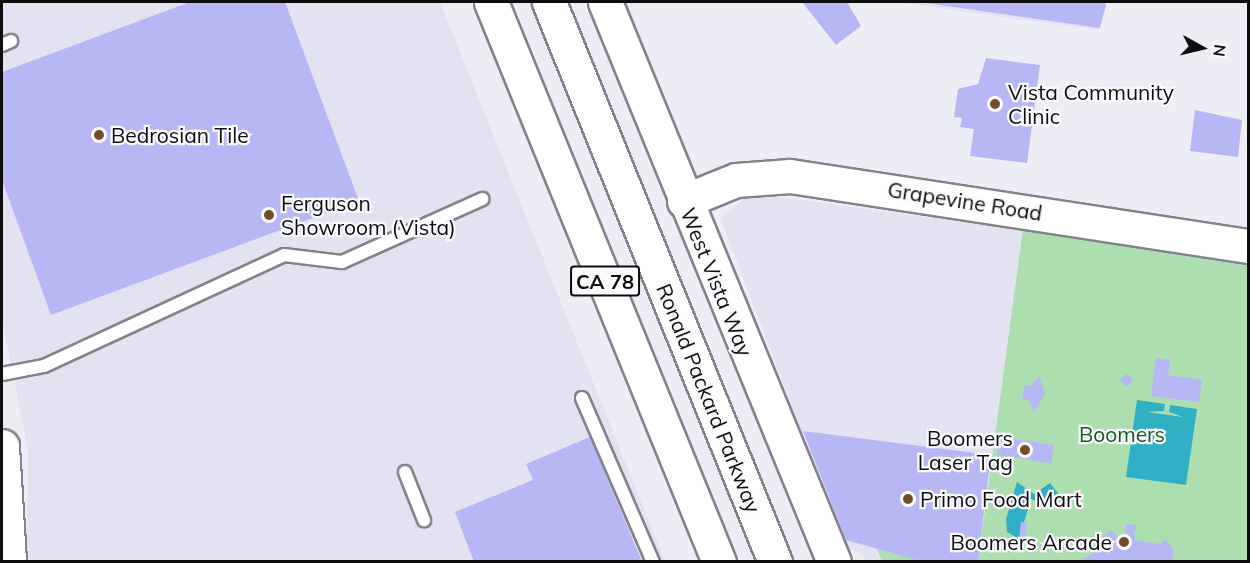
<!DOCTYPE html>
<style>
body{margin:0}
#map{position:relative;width:1250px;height:563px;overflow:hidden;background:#edeef5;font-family:Mulish,sans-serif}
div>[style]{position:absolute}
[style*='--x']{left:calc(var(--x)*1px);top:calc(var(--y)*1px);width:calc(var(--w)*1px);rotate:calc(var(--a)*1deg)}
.built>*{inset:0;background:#e2e2f0}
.green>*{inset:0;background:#acdeaf}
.water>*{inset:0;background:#31b0c5}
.building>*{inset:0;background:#b8b7f6}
.roads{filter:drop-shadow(2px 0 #82838a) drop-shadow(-2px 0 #82838a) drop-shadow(0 2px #82838a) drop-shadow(0 -2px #82838a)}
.service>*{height:12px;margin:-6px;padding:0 6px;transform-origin:6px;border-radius:6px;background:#fff}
.secondary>*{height:33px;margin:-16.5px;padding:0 16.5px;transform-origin:16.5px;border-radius:16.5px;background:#fff}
.motorway>*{height:33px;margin:-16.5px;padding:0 16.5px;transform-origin:16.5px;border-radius:16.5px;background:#fff}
.dots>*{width:16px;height:16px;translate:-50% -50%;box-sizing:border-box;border:3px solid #fbfbfe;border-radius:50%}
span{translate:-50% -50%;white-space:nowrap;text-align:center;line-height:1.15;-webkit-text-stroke:4.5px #fbfbfe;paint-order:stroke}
.shield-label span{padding:2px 4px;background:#fbfbfe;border:2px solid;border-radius:4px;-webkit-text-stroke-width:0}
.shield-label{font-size:20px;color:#0d0d10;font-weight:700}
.poi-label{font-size:21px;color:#0d0d10}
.left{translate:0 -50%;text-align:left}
.right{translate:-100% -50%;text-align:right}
.street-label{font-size:21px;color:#0d0d10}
.park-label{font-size:21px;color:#135a22}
.frame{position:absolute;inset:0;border:3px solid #0d0d10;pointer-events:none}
.north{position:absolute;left:1172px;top:18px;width:60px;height:60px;-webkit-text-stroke:4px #fbfbfe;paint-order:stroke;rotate:98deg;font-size:16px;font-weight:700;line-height:24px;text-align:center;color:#0d0d10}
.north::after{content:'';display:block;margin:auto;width:21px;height:27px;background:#0d0d10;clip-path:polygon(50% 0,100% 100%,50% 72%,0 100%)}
</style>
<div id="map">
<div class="built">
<div style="clip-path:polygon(2px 2px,440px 2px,665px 561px,27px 561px,28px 450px,2px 319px)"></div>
<div style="clip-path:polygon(897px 2px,1103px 2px,1099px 30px)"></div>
<div style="clip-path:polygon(750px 193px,1248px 261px,1248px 561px,865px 561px,862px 554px,845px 547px,721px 219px)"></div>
</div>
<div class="green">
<div style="clip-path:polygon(1023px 229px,1248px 266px,1248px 561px,978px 562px)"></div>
<div style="clip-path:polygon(877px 549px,924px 561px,882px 561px)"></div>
</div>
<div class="water">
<div style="clip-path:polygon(1137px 400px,1165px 404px,1164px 411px,1147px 412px,1183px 417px,1169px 412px,1170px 405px,1197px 409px,1186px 485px,1126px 477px)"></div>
<div style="clip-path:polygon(1017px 482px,1034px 494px,1050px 483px,1061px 497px,1052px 507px,1031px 499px,1019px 539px,1007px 532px,1006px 519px)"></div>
</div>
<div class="building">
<div style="clip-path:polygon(190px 2px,285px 2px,359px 201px,51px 315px,2px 180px,2px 72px)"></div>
<div style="clip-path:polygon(802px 2px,847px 2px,861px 26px,836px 45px)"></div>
<div style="clip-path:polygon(919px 2px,1104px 2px,1106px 5px,1100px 28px)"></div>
<div style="clip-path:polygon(986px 58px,1040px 65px,1027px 163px,970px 156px,974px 129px,960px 127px,962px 118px,954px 117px,958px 89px,978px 84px)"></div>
<div style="clip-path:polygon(1195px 110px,1242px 120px,1238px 157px,1190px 151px)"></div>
<div style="clip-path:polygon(1156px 358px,1170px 360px,1168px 375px,1202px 380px,1199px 402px,1151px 396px)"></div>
<div style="clip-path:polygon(1127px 374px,1133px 381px,1125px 387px,1120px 379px)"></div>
<div style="clip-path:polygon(1039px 376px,1045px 394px,1034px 412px,1029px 400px,1022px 399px,1025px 385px,1031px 386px)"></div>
<div style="clip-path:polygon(803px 431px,991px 455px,978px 562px,924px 562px,846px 540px)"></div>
<div style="clip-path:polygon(590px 437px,642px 562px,474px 562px,455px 512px,533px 480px,526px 464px)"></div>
<div style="clip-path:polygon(1000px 437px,1054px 445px,1051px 463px,997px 455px)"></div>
<div style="clip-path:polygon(1021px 522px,1027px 523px,1025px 540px,1019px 539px)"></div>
<div style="clip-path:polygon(1126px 524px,1136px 525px,1134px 540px,1160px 544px,1165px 539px,1174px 550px,1172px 562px,1076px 562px,1106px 547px,1100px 539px,1112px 530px,1118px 538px,1125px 535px)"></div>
</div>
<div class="roads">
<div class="service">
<div style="--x:2;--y:45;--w:10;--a:-24"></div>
<div style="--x:2;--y:374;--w:43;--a:-10.8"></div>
<div style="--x:44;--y:366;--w:264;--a:-24.8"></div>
<div style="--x:284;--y:255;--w:58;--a:6.9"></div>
<div style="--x:342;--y:262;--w:154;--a:-24.2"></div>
<div style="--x:582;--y:398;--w:179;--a:66.6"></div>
<div style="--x:405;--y:472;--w:52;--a:68.4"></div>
</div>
<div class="secondary">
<div style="--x:605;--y:2;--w:605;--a:67.76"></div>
<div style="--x:684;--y:201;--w:56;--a:-22"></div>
<div style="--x:736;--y:180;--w:54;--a:-4.2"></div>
<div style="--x:790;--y:176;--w:463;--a:8.7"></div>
<div style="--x:2;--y:446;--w:116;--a:86.5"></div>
</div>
<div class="motorway">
<div style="--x:491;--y:2;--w:605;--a:67.85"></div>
<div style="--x:549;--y:2;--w:604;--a:68.02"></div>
</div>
</div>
<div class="dots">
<div style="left:995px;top:104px;background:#724d28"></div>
<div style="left:99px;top:135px;background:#724d28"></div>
<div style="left:269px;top:215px;background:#724d28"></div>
<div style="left:1025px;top:450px;background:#724d28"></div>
<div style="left:908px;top:499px;background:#724d28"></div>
<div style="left:1124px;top:542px;background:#724d28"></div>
</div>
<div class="shield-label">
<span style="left:605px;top:281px">CA 78</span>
</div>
<div class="poi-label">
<span class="left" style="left:1008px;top:104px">Vista Community<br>Clinic</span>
<span class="left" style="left:111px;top:135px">Bedrosian Tile</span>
<span class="left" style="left:281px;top:215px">Ferguson<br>Showroom (Vista)</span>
<span class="right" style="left:1013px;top:450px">Boomers<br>Laser Tag</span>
<span class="left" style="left:920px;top:499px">Primo Food Mart</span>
<span class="right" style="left:1112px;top:542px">Boomers Arcade</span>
</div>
<div class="street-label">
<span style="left:965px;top:201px;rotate:9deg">Grapevine Road</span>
<span style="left:717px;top:282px;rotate:68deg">West Vista Way</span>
<span style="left:709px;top:398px;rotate:68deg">Ronald Packard Parkway</span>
</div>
<div class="park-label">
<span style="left:1122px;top:434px">Boomers</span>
</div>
<div class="frame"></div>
<div class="north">N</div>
</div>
